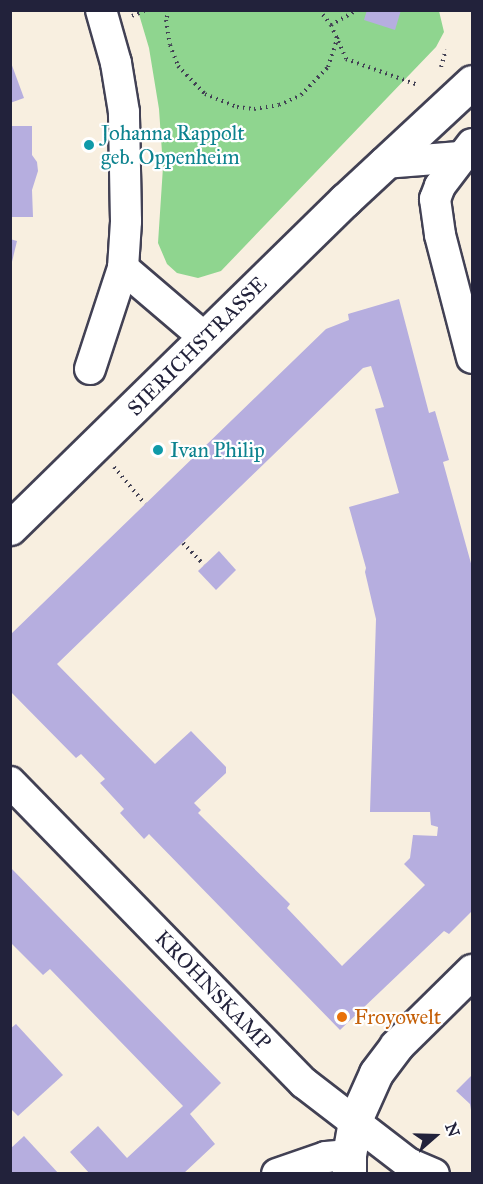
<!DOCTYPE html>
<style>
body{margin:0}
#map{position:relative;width:483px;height:1184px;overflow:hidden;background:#f8efe0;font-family:"IM FELL Great Primer",serif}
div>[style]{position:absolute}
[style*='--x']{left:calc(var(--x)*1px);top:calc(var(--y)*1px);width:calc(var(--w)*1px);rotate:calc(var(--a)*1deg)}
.green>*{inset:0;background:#8fd58f}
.building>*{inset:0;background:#b6aedf}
.path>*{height:4px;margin-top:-2px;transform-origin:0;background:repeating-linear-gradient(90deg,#424154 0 1.5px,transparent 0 6px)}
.roads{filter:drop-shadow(2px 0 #424154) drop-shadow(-2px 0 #424154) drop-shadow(0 2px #424154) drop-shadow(0 -2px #424154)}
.street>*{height:30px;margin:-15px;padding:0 15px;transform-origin:15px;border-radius:15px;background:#fff}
.secondary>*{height:33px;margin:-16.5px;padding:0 16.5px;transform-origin:16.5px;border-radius:16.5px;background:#fff}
.dots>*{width:16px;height:16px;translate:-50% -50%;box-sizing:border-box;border:3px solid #fff;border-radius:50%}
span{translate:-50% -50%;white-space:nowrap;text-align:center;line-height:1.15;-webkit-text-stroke:4.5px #fff;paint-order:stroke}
.culture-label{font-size:21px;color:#0d838f}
.left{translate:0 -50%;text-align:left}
.street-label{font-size:21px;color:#22223b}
.food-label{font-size:21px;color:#c56008}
.frame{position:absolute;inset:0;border:12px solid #22223b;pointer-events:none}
.north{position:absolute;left:405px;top:1106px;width:60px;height:60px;-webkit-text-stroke:4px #fff;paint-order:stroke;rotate:70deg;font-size:16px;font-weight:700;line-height:24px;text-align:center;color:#22223b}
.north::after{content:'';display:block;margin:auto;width:21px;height:27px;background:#22223b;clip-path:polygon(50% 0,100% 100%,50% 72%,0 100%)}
</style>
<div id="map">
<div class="green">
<div style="clip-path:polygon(138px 11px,439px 11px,444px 32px,436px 47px,221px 271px,198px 278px,177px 273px,167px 264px,158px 243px,163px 167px,159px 109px,149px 48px)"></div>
</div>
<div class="building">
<div style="clip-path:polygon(367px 10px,401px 10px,395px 30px,364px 20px)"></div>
<div style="clip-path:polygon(10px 60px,24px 98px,10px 103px)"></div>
<div style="clip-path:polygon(10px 126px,32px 126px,32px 155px,37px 162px,38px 171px,32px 190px,33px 217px,10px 217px)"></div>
<div style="clip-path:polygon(10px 239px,17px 241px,11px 266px,10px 266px)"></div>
<div style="clip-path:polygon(evenodd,399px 299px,429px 413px,435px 411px,449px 460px,443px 462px,472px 567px,472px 911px,449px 934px,444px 931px,340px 1030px,149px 834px,144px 839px,120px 813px,124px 809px,100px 783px,105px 779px,81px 754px,76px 758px,10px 691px,10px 635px,326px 329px,349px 320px,348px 314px,399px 299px,371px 366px,384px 407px,375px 409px,399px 493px,349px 507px,366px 568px,365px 572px,376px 619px,370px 812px,430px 812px,431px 825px,438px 827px,437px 836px,413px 835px,410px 858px,404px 864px,425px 885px,342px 966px,287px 908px,290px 904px,198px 813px,201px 810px,194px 803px,226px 773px,226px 767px,191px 731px,155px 764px,57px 664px,363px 368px,371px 366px)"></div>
<div style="clip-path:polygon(219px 551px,236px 570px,216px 590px,198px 571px)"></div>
<div style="clip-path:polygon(10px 867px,221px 1083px,190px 1114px,215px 1144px,183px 1174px,90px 1174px,70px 1152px,98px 1126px,127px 1158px,183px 1106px,50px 969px,43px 975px,10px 942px)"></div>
<div style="clip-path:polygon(16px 1024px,63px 1075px,18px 1116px,10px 1108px,10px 1029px)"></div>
<div style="clip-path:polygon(472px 1075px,472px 1110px,471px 1110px,470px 1104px,456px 1091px)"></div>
<div style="clip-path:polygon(24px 1136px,59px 1174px,10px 1174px,10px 1149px)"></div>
</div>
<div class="path">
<div style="--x:169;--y:10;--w:10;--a:107"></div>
<div style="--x:166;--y:20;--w:25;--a:81"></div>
<div style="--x:170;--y:45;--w:22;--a:69"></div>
<div style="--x:178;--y:66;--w:39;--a:46"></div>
<div style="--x:205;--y:94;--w:35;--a:22"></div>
<div style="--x:237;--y:107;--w:17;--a:7"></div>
<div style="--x:254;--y:109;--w:25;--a:-9"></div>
<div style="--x:279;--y:105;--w:24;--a:-24"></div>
<div style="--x:301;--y:95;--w:39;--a:-46"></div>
<div style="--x:328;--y:67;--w:32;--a:-72"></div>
<div style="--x:319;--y:10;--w:19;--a:51"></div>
<div style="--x:331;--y:25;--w:30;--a:-30"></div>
<div style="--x:132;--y:16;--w:15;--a:-23"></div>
<div style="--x:331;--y:25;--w:37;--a:66"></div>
<div style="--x:346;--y:59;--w:77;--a:19.9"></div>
<div style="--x:441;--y:67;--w:18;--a:-74"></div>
<div style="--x:114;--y:467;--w:48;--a:50"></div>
<div style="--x:183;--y:543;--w:30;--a:46"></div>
</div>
<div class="roads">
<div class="street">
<div style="--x:472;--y:144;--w:53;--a:127.3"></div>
<div style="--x:440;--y:186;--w:14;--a:111"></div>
<div style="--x:435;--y:199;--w:36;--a:82"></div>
<div style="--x:440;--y:235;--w:127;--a:75.4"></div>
<div style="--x:384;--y:163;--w:76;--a:-4.5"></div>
<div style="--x:123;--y:268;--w:108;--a:40.5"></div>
<div style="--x:90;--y:369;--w:106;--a:-71.9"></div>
<div style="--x:123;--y:268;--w:47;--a:-86.3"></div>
<div style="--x:126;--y:221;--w:109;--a:-91.1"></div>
<div style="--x:124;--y:112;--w:50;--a:-99.3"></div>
<div style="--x:116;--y:63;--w:55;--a:-105.8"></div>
<div style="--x:10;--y:782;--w:421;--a:45.7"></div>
<div style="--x:304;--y:1083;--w:131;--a:37.6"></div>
<div style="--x:408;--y:1163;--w:28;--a:23"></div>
<div style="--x:277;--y:1174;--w:52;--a:-19.1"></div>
<div style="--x:326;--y:1157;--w:23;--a:-5"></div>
</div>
<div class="secondary">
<div style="--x:10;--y:528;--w:469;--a:-44.4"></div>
<div style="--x:345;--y:200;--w:173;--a:-42.9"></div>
<div style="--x:349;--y:1174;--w:19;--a:-90"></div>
<div style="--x:349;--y:1155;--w:36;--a:-80"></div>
<div style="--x:355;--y:1120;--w:51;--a:-65.9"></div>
<div style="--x:376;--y:1073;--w:34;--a:-53"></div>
<div style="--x:396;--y:1046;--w:107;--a:-44.6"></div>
</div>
</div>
<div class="dots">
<div style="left:89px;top:145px;background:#0f9aa8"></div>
<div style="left:158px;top:450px;background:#0f9aa8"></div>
<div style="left:342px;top:1017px;background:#e8710a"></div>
</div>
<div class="culture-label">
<span class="left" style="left:101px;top:145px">Johanna Rappolt<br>geb. Oppenheim</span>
<span class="left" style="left:170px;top:450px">Ivan Philip</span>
</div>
<div class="street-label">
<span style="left:197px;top:346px;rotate:-45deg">SIERICHSTRASSE</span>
<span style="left:213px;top:990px;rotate:46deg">KROHNSKAMP</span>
</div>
<div class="food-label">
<span class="left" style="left:354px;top:1017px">Froyowelt</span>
</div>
<div class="frame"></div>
<div class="north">N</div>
</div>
